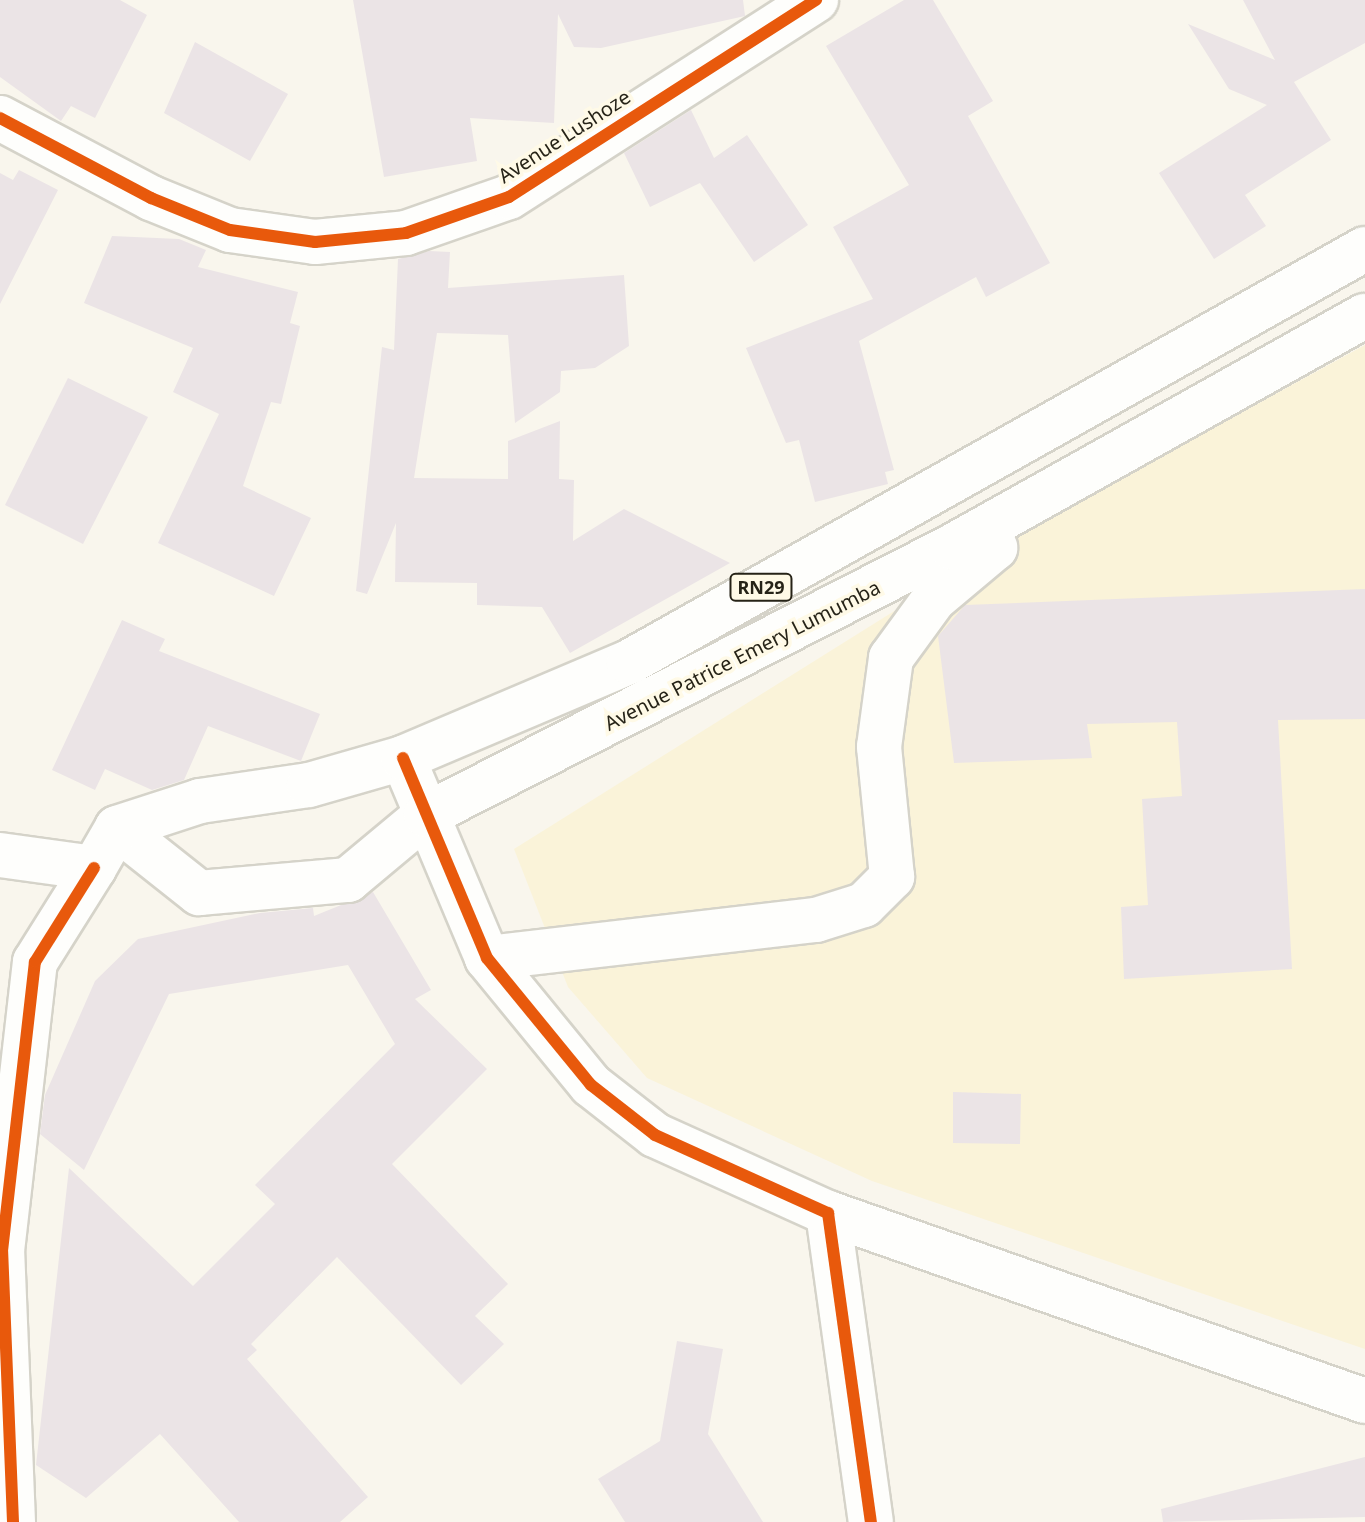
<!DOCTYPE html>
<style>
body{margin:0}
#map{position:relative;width:1365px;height:1522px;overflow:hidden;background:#f9f6ed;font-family:"Noto Sans",sans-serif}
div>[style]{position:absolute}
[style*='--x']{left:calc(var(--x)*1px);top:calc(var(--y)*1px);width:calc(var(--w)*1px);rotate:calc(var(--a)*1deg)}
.built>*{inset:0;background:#faf3d9}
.building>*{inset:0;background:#ebe4e6}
.roads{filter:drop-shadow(2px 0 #d5d3c9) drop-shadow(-2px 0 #d5d3c9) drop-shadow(0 2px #d5d3c9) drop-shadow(0 -2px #d5d3c9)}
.minor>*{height:44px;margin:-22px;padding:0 22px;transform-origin:22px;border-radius:22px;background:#fefefc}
.major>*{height:44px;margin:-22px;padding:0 22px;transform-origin:22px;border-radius:22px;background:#fefefc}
.cycleway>*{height:12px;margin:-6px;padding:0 6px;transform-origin:6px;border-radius:6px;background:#e8590c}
span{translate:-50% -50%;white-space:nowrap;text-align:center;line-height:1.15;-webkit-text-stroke:7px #fffae7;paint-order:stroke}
.shield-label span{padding:2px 6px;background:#fffae7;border:2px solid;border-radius:6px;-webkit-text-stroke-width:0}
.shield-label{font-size:18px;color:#262317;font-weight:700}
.street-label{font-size:20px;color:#262317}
</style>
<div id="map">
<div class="built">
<div style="clip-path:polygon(1365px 345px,1365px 1349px,872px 1181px,647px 1078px,568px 987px,514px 849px,995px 548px)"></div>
</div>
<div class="building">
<div style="clip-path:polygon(0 0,120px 0,147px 15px,95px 118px,71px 106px,61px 121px,0 77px)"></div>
<div style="clip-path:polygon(353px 0,743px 0,745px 16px,601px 48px,574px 47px,558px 14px,554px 123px,470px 118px,477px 161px,384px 177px)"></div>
<div style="clip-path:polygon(904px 0,933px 0,993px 101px,968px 116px,1050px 263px,986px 297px,976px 277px,859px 341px,894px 470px,885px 472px,888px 484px,815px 502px,799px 440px,786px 443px,746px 348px,873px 299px,833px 227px,909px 185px,826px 46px)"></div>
<div style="clip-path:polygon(1243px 0,1365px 0,1365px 43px,1294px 82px,1331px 140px,1245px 195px,1266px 226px,1214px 259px,1159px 173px,1267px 105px,1229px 89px,1188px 24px,1275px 60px)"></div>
<div style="clip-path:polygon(195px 42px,288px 94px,250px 161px,164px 113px)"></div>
<div style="clip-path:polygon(691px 110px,714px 158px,747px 135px,808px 225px,754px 262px,700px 183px,650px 207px,624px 153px)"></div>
<div style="clip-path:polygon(19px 170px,58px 190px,0 304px,0 173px,13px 180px)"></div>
<div style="clip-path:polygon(112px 236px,179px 239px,206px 250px,198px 267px,298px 292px,290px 323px,300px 326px,281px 404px,271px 402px,243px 486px,311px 518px,274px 596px,158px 543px,219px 414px,173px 392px,193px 348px,84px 303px)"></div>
<div style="clip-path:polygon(429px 251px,450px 252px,448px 288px,624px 275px,629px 346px,595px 368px,561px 371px,560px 392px,515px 423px,508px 335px,437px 333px,414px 478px,508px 479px,508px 441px,560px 421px,559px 479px,574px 480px,573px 541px,624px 509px,730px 563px,570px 653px,542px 607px,477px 605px,477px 583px,395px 582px,396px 523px,367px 594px,356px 591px,382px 347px,394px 350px,398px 259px)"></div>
<div style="clip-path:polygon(68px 378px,148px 417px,83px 544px,5px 505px)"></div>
<div style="clip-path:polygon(1365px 589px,1365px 719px,1278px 720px,1292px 969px,1124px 979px,1121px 907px,1148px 905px,1142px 799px,1182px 796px,1177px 722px,1087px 724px,1092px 758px,954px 763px,938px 636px,965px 605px)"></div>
<div style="clip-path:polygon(122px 620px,165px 639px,159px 651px,320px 714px,301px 761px,208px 726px,184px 780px,152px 790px,105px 769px,95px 790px,52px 770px)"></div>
<div style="clip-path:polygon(373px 892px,431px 990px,415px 999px,487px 1069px,392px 1164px,508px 1284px,475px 1316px,504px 1344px,461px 1385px,337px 1257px,251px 1344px,257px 1350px,247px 1359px,368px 1497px,340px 1522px,239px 1522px,160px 1434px,86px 1498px,36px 1465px,69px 1168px,193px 1286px,275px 1204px,255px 1185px,395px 1044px,348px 965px,169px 994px,84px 1170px,40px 1134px,45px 1095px,95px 981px,138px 939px,260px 913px,313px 908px,314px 916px)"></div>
<div style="clip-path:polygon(953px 1092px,1021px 1094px,1020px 1144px,953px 1143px)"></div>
<div style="clip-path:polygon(677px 1341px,723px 1349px,708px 1434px,763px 1522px,625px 1522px,598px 1479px,660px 1441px)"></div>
<div style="clip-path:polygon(1365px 1457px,1365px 1517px,1163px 1522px,1161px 1509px)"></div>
</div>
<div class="roads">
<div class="minor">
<div style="--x:0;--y:118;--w:171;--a:27.9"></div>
<div style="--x:151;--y:198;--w:85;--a:22.1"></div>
<div style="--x:230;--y:230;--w:86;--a:8"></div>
<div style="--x:315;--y:242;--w:91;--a:-5.6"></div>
<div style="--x:406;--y:233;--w:109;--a:-19.3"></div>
<div style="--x:509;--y:197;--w:365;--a:-32.7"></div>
<div style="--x:403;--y:758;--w:217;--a:67.2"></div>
<div style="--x:487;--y:958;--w:164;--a:50.7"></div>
<div style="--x:591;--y:1085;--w:81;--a:38"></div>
<div style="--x:655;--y:1135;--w:190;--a:24.3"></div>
<div style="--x:828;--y:1213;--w:312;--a:82.1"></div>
<div style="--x:487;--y:958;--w:331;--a:-6.6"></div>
<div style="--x:816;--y:920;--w:50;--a:-17.4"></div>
<div style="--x:864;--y:905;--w:40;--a:-45"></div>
<div style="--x:892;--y:877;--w:131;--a:-95.7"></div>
<div style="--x:879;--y:747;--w:90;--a:-82.3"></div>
<div style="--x:891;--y:658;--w:73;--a:-53.9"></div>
<div style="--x:934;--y:599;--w:80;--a:-39.9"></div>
<div style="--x:995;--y:548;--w:44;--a:-178.7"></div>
<div style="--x:828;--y:1213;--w:569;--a:19.29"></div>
<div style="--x:13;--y:1522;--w:271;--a:-92.3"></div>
<div style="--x:2;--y:1251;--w:291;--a:-83.5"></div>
<div style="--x:35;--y:962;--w:111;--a:-57.9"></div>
</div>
<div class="major">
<div style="--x:117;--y:828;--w:105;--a:38.4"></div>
<div style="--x:199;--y:893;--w:150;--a:-5"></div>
<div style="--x:348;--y:880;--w:102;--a:-39.8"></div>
<div style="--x:426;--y:815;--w:589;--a:-27.04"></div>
<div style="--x:951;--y:547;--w:474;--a:-29.2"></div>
<div style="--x:0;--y:855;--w:95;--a:7.9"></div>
<div style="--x:94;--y:868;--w:46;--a:-60.1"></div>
<div style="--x:117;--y:828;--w:87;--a:-18"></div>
<div style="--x:200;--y:801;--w:110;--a:-8.4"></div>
<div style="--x:309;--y:785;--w:98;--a:-16"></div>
<div style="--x:403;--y:758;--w:246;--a:-23"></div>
<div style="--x:629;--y:662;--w:844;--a:-29.3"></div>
</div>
</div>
<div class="cycleway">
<div style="--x:0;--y:118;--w:171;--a:27.9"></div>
<div style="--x:151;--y:198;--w:85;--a:22.1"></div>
<div style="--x:230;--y:230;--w:86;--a:8"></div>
<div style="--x:315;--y:242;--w:91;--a:-5.6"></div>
<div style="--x:406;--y:233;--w:109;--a:-19.3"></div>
<div style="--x:509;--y:197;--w:365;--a:-32.7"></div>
<div style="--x:403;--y:758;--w:217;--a:67.2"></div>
<div style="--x:487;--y:958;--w:164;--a:50.7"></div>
<div style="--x:591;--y:1085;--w:81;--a:38"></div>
<div style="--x:655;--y:1135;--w:190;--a:24.3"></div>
<div style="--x:828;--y:1213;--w:312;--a:82.1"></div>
<div style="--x:13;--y:1522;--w:271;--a:-92.3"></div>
<div style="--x:2;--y:1251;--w:291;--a:-83.5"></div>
<div style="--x:35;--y:962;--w:111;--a:-57.9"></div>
</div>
<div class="shield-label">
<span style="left:761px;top:587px">RN29</span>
</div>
<div class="street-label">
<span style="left:564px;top:136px;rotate:-33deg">Avenue Lushoze</span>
<span style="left:742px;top:655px;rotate:-27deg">Avenue Patrice Emery Lumumba</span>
</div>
</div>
